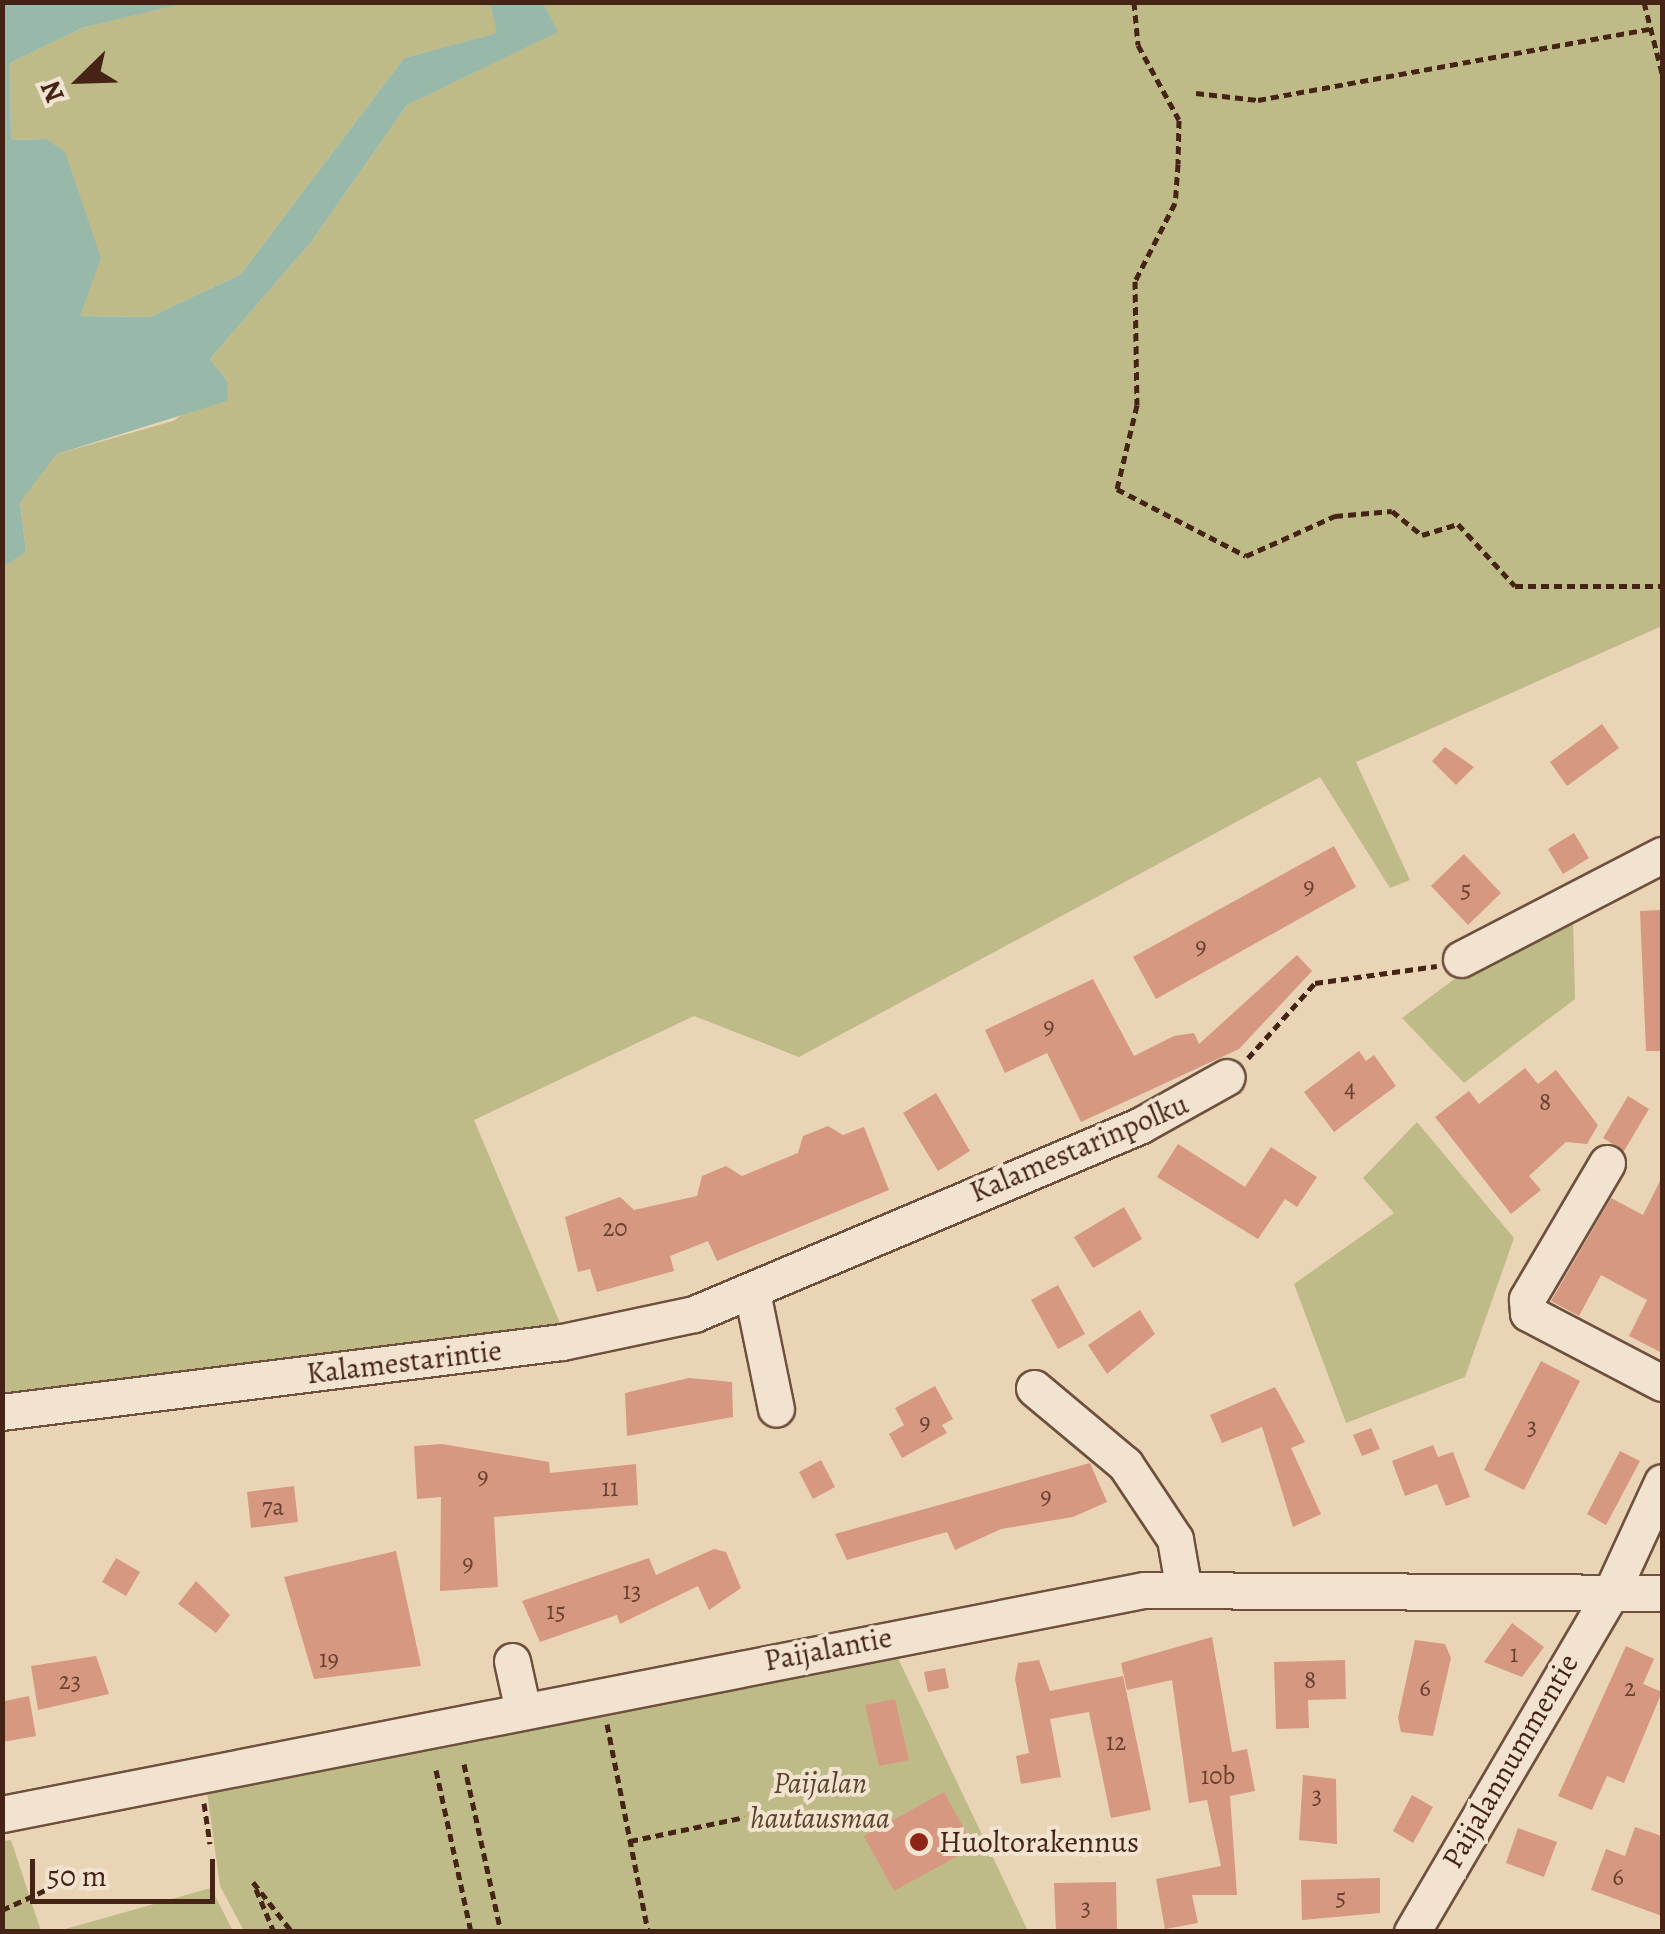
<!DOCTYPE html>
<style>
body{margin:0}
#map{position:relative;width:1665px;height:1934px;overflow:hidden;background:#ead4b6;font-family:Alegreya,serif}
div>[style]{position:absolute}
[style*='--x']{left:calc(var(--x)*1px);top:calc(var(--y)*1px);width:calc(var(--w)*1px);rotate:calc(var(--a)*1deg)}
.green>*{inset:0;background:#bfbb88}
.water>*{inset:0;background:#98b9a9}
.building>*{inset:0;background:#d69880}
.path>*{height:5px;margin-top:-2.5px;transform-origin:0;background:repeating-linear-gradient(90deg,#452415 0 8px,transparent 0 13px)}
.roads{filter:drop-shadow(2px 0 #6e503d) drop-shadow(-2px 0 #6e503d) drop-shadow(0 2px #6e503d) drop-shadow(0 -2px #6e503d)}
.minor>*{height:35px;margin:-17.5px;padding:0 17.5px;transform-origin:17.5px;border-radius:17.5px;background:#f1e3d0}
.dots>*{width:28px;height:28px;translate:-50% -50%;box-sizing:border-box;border:5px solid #f1e3d0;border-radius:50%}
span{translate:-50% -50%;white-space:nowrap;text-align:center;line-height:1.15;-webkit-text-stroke:8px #f1e3d0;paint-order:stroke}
.number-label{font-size:25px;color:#694130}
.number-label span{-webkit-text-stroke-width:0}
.street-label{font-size:30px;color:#452415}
.park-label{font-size:30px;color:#5d422c;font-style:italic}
.poi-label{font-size:30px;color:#452415}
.left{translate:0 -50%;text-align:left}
.frame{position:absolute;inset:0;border:5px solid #452415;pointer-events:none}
.north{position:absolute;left:30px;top:30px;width:100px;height:100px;-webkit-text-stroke:8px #f1e3d0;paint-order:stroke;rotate:247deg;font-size:28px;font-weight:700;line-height:40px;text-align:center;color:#452415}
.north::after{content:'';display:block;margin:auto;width:35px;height:45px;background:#452415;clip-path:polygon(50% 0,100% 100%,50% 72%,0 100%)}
.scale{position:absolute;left:30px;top:1859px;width:185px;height:45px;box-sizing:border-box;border:5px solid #452415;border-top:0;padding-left:12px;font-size:30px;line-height:35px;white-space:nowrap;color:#452415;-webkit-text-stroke:8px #f1e3d0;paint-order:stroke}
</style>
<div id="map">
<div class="green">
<div style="clip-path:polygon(184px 2px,490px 3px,498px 33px,404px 58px,241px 274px,150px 317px,79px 316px,46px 139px,11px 140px,10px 63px,82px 28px)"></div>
<div style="clip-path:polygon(543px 3px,1662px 3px,1662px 626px,1356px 762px,1410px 880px,1390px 888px,1320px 777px,799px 1057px,694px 1016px,474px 1120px,565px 1335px,13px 1407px,2px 1384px,2px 567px,26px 552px,20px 501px,57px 454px,173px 421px,228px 382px,210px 359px,311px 242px,407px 105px,557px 32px)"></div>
<div style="clip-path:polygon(1573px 920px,1575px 999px,1464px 1083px,1402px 1018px,1480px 960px)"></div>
<div style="clip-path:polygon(1417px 1122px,1514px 1238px,1465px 1377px,1346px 1423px,1294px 1284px,1394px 1213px,1363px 1178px)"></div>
<div style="clip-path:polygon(894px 1650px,1028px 1931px,244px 1931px,220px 1886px,207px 1792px)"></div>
<div style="clip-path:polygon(11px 1840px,41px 1931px,3px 1931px,3px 1841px)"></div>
<div style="clip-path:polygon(211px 1888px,233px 1931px,58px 1931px)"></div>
</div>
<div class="water">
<div style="clip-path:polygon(3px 2px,184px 3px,82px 28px,10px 63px,11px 140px,46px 139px,65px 152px,101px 258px,80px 316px,150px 317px,241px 274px,404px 58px,497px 33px,490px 3px,543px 3px,558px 32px,407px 105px,311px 242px,210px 359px,228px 382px,227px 401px,57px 454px,20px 502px,26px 552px,3px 567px)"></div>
</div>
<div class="building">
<div style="clip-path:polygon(1602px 724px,1619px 748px,1567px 786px,1550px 762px)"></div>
<div style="clip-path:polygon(1445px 747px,1474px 767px,1456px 785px,1432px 761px)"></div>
<div style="clip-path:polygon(1574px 833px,1589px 858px,1563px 874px,1548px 849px)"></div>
<div style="clip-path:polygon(1334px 846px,1356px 887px,1156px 999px,1133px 957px)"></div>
<div style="clip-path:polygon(1464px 854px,1501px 893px,1468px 925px,1431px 886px)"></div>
<div style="clip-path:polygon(1662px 910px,1662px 1051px,1646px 1051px,1640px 911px)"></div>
<div style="clip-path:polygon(1297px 955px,1312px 971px,1239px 1049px,1081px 1122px,1047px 1053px,1005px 1073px,985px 1030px,1093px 979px,1134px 1056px,1174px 1036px,1194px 1033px,1199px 1044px)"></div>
<div style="clip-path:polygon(1359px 1051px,1366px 1061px,1374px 1055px,1396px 1086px,1334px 1132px,1304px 1092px)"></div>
<div style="clip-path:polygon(1525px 1068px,1538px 1084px,1556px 1070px,1598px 1125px,1587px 1144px,1566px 1142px,1529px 1176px,1541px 1190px,1511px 1214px,1435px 1117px,1469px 1091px,1479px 1104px)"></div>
<div style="clip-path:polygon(936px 1093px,970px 1151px,938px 1171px,903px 1113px)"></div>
<div style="clip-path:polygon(1628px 1096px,1649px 1109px,1624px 1151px,1603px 1138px)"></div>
<div style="clip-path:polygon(828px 1126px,843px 1135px,864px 1127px,889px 1190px,717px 1261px,708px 1241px,670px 1256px,674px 1271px,597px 1292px,590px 1269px,578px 1272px,565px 1217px,620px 1197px,634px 1210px,697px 1196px,702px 1176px,726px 1166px,742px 1176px,798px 1153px,803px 1136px)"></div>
<div style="clip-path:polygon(1178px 1144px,1245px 1187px,1271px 1147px,1317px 1177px,1297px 1207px,1285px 1199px,1258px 1239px,1157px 1177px)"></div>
<div style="clip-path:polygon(1662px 1177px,1662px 1353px,1629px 1336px,1647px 1300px,1601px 1275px,1579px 1316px,1551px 1301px,1611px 1198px,1643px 1215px)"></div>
<div style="clip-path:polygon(1124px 1207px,1142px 1239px,1093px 1268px,1074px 1237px)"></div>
<div style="clip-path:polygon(1058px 1285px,1085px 1334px,1058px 1349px,1031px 1300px)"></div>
<div style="clip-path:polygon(1140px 1310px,1155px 1334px,1107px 1374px,1088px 1345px)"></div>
<div style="clip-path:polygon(1541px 1361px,1580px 1381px,1524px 1490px,1484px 1470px)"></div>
<div style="clip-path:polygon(689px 1378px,732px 1382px,733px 1417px,627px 1436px,625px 1393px)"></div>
<div style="clip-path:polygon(935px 1386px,953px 1419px,942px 1425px,947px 1433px,902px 1458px,889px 1434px,904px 1425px,895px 1408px)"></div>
<div style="clip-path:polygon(1275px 1387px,1305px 1442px,1291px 1448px,1321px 1514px,1293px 1527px,1262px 1427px,1222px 1443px,1210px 1415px)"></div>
<div style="clip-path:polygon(1371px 1428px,1380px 1449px,1362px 1456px,1353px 1435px)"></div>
<div style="clip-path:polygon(442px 1444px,549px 1462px,550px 1473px,636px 1464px,638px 1505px,494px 1517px,498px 1587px,440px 1591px,441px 1497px,417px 1499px,414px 1446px)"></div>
<div style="clip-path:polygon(1433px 1445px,1438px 1457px,1453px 1452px,1470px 1497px,1446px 1506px,1437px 1484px,1405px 1496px,1392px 1461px)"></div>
<div style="clip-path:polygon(1620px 1451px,1640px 1461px,1606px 1525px,1587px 1514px)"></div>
<div style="clip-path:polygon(821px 1460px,835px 1487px,813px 1499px,799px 1472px)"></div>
<div style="clip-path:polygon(1090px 1463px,1107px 1502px,1073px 1517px,1001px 1529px,955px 1550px,947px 1532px,847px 1560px,835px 1534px)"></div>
<div style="clip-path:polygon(294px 1486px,298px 1522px,251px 1528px,247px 1492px)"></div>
<div style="clip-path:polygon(714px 1549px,726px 1552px,741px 1588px,709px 1610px,698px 1586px,620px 1624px,617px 1615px,540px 1642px,522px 1601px,649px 1558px,656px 1575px)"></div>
<div style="clip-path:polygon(396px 1551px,421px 1666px,314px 1679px,284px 1577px)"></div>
<div style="clip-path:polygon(116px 1558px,140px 1572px,126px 1596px,102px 1582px)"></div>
<div style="clip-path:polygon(196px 1581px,230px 1615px,216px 1633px,178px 1604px)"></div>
<div style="clip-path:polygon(1512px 1623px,1544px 1647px,1522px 1677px,1484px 1662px)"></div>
<div style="clip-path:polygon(1212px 1637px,1232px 1752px,1247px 1749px,1255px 1791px,1230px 1796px,1237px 1895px,1192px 1895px,1198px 1923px,1165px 1929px,1156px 1879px,1221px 1866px,1207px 1800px,1189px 1803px,1172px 1680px,1127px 1690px,1121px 1663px)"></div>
<div style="clip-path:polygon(1415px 1640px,1445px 1644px,1451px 1658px,1433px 1736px,1401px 1732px,1398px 1718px)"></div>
<div style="clip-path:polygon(1626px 1646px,1654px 1659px,1643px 1684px,1662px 1692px,1624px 1783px,1607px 1776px,1592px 1810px,1558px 1796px)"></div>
<div style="clip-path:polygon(96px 1656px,109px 1694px,38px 1710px,31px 1666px)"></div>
<div style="clip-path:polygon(1039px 1660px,1050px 1691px,1123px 1676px,1151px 1810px,1111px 1818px,1089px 1712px,1050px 1719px,1061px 1777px,1021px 1784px,1016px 1756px,1029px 1753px,1015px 1679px,1018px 1663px)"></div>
<div style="clip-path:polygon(1345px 1660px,1346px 1699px,1308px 1700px,1309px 1728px,1276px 1729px,1274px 1662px)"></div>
<div style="clip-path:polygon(945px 1668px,949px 1688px,928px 1692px,924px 1672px)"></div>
<div style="clip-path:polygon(29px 1696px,36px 1736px,2px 1742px,5px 1701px)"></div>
<div style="clip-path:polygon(895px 1699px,909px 1760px,879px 1766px,865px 1705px)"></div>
<div style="clip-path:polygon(1303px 1775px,1336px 1779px,1337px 1844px,1299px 1840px)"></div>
<div style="clip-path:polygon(944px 1792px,974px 1847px,894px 1891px,864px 1836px)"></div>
<div style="clip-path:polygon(1412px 1795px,1433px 1807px,1413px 1843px,1393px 1831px)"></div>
<div style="clip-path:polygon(1635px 1827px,1662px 1836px,1662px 1916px,1591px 1890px,1606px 1849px,1625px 1856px)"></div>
<div style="clip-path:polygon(1518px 1828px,1557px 1842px,1544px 1877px,1506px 1863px)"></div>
<div style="clip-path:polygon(1380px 1878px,1380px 1913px,1302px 1920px,1301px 1880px)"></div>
<div style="clip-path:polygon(1116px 1882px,1117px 1932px,1056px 1932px,1054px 1883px)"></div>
</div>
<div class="path">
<div style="--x:1134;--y:2;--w:43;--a:84.7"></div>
<div style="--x:1138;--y:45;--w:85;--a:61.3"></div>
<div style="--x:1179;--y:120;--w:44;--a:91.3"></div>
<div style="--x:1178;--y:164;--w:39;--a:94"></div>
<div style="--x:1175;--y:203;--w:88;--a:117.1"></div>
<div style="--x:1135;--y:281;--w:124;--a:89.1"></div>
<div style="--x:1137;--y:405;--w:86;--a:103.4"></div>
<div style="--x:1117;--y:489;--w:145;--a:27.4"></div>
<div style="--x:1246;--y:556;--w:98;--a:-24.2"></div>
<div style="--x:1335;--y:516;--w:57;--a:-5"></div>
<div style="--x:1392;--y:511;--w:38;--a:39"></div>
<div style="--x:1422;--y:535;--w:38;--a:-17"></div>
<div style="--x:1458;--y:524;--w:84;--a:47.4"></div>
<div style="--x:1515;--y:586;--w:147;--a:0"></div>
<div style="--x:1644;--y:2;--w:73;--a:75.8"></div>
<div style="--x:1196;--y:93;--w:62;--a:6.4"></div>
<div style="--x:1258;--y:100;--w:398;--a:-10.3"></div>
<div style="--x:1248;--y:1058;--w:101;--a:-48.2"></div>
<div style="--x:1315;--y:983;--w:123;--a:-7.9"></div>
<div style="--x:607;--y:1724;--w:212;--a:78.8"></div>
<div style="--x:464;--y:1764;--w:172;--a:77.6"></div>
<div style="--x:436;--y:1770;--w:166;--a:77.8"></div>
<div style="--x:204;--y:1803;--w:41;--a:81.7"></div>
<div style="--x:630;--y:1841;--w:117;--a:-11.8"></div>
<div style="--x:253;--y:1882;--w:63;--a:52"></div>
<div style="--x:256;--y:1889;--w:47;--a:67.3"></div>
<div style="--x:2;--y:1910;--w:55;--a:-24.7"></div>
<div style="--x:816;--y:1932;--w:35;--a:0"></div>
</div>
<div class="roads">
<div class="minor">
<div style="--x:1461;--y:959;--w:226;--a:-27.4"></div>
<div style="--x:1607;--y:1163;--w:158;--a:120.5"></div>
<div style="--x:1527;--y:1299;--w:14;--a:86"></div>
<div style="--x:1528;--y:1313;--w:151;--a:27.6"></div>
<div style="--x:752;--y:1292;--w:119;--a:78.4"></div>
<div style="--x:1034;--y:1388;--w:119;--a:39.9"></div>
<div style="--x:1125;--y:1464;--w:90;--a:56.3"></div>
<div style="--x:1175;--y:1539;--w:47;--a:80.1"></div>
<div style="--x:2;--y:1412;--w:564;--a:-7.13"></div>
<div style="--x:562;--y:1342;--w:135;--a:-12"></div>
<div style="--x:694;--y:1314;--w:485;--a:-22.9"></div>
<div style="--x:1141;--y:1125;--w:98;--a:-29.2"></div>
<div style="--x:512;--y:1661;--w:51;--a:77.6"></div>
<div style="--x:2;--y:1814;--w:1164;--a:-11.1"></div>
<div style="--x:1144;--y:1590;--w:518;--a:0.33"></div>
<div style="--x:1412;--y:1932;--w:393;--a:-59.6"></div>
<div style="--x:1611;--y:1593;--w:122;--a:-65.3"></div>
</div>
</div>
<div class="dots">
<div style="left:919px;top:1842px;background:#8f2418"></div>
</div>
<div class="number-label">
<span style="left:1309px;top:886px">9</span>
<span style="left:1466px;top:889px">5</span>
<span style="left:1201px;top:946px">9</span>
<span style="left:1049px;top:1026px">9</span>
<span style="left:1350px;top:1089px">4</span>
<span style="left:1545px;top:1102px">8</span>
<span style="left:615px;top:1228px">20</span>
<span style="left:925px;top:1422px">9</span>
<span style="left:1532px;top:1426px">3</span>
<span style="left:483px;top:1476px">9</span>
<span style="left:610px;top:1488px">11</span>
<span style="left:1046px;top:1496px">9</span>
<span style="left:273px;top:1507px">7a</span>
<span style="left:468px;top:1563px">9</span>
<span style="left:632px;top:1591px">13</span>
<span style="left:556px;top:1611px">15</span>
<span style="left:1514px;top:1654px">1</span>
<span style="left:329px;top:1659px">19</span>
<span style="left:1310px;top:1680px">8</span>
<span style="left:70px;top:1681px">23</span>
<span style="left:1425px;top:1688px">6</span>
<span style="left:1630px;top:1688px">2</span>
<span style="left:1116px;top:1742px">12</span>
<span style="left:1218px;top:1776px">10b</span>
<span style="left:1317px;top:1795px">3</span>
<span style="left:1618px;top:1877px">6</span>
<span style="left:1341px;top:1897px">5</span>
<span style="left:1086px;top:1907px">3</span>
</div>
<div class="street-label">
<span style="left:1079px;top:1148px;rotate:-23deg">Kalamestarinpolku</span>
<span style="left:404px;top:1362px;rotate:-7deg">Kalamestarintie</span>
<span style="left:828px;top:1649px;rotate:-11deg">Paijalantie</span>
<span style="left:1510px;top:1761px;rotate:-60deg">Paijalannummentie</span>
</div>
<div class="park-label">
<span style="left:820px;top:1800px">Paijalan<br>hautausmaa</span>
</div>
<div class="poi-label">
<span class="left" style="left:939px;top:1842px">Huoltorakennus</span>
</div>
<div class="frame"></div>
<div class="north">N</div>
<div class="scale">50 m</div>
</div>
